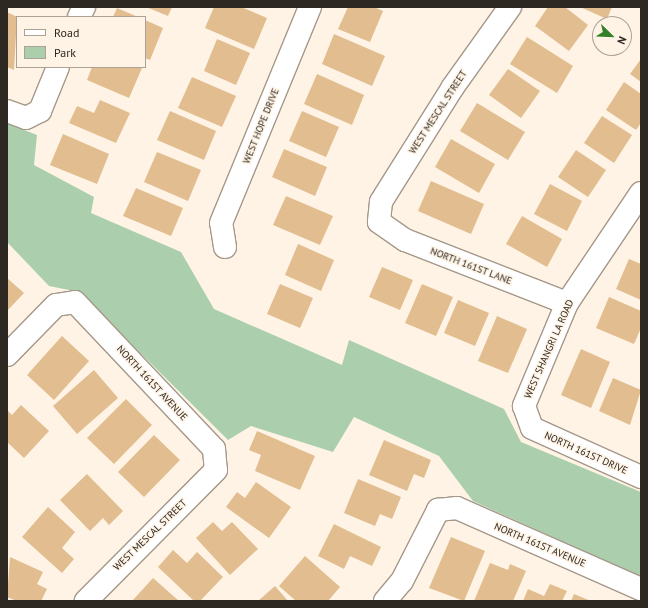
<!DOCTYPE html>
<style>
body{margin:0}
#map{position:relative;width:648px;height:608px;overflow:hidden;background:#fef3e5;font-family:"PT Sans",sans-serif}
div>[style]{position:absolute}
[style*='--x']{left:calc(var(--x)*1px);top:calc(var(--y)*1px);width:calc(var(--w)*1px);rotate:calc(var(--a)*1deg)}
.green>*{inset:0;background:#abcfad}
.building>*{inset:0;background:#e2bd8f}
.roads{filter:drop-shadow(1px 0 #a59889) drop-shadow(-1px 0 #a59889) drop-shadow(0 1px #a59889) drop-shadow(0 -1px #a59889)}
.minor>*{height:22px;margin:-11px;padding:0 11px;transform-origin:11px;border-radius:11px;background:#fff}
span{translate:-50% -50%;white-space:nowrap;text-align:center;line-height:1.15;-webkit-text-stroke:3px #fef3e5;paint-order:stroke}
.street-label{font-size:10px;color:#2d2821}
.frame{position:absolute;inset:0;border:8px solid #2d2821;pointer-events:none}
.legend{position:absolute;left:16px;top:16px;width:130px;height:52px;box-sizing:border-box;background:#fef3e5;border:1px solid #aaa297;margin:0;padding:5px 7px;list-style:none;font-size:12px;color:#2d2821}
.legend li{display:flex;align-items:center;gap:8px;height:20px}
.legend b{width:20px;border:1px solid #aaa297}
.north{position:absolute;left:592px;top:16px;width:40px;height:40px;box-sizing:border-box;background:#fef3e5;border:1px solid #aaa297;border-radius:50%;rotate:113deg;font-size:11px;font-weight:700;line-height:16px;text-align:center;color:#2d2821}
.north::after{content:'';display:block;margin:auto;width:14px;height:18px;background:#338028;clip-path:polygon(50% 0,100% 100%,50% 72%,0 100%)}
</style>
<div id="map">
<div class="green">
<div style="clip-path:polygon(7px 123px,37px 135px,34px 165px,94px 197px,91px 213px,181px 252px,214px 309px,342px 365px,349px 340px,504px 409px,521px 442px,641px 492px,641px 577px,473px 501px,439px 456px,354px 417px,333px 452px,251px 426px,228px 440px,79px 292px,49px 286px,7px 242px)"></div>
</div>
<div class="building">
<div style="clip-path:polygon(146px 7px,172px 7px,168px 16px)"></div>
<div style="clip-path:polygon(214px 7px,241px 7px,267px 18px,254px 49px,205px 28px)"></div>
<div style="clip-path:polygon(348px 7px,374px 7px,383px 11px,370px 42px,338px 29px)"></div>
<div style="clip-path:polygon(548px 7px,565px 7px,588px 25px,569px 51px,535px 26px)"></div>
<div style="clip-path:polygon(580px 7px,612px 7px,607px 19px)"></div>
<div style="clip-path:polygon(117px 8px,138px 17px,113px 17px)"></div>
<div style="clip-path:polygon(7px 12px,17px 17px,14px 70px,7px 67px)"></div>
<div style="clip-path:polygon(145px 20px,163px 28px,150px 60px,145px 58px)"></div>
<div style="clip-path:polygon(334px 34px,385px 56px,372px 86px,322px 64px)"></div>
<div style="clip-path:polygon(527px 37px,573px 66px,557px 93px,510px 64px)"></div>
<div style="clip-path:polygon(217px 39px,250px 53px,236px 85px,204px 71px)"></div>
<div style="clip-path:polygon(641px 59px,641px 82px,630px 74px)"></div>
<div style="clip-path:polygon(92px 67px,139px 67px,142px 68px,129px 98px,87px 80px)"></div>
<div style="clip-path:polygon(508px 69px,540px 91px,521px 118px,489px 95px)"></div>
<div style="clip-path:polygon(317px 74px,364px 95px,352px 125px,304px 104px)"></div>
<div style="clip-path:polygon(192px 77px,236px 96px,222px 127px,178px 108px)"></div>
<div style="clip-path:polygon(624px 82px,641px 94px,641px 123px,636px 130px,606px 110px)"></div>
<div style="clip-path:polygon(100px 100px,130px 113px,116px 143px,69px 123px,77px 106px,94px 113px)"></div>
<div style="clip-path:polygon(477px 103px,525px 132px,508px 160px,460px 131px)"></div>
<div style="clip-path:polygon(170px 111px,216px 131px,204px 160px,157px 140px)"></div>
<div style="clip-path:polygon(302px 111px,339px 127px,326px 157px,289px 141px)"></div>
<div style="clip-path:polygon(602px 116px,632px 135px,614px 163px,584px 143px)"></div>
<div style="clip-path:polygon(63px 134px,109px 154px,97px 184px,50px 165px)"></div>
<div style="clip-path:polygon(451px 139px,495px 164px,479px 193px,435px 167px)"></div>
<div style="clip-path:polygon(284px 149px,327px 167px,315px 196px,272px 177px)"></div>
<div style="clip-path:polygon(576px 150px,606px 170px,588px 197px,558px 177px)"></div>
<div style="clip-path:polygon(157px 152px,201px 170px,188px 201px,144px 182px)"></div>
<div style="clip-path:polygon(431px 181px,484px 204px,471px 234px,418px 211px)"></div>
<div style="clip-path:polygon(550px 184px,582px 201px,567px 231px,534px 214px)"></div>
<div style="clip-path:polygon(136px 188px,183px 208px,171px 236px,123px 216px)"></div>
<div style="clip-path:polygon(286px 196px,333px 216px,320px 245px,273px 225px)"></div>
<div style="clip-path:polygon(522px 216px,562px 239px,547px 267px,506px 244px)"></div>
<div style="clip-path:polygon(298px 244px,334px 260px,321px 291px,285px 275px)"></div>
<div style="clip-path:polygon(629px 259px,641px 264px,641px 300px,616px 289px)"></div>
<div style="clip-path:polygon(382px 267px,413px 280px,400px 310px,369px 297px)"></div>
<div style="clip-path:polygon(7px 278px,24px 293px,7px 311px)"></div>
<div style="clip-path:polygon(280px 284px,313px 298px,300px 328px,267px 314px)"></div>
<div style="clip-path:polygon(422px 284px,453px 297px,436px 336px,405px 323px)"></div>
<div style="clip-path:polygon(609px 297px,641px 311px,641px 328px,634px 344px,596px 328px)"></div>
<div style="clip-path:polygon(458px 300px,489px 313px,475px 346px,444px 333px)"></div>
<div style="clip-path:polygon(497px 316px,527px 329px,508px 373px,478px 361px)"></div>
<div style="clip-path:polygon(62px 336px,89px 361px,54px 400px,27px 375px)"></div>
<div style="clip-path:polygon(581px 349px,610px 362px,591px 408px,561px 395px)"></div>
<div style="clip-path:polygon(94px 370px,118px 398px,77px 434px,53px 406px)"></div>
<div style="clip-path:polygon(613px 378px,641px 390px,630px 425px,599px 411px)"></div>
<div style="clip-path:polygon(126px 399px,152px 425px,114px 464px,87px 438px)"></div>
<div style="clip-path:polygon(21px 405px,49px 431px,24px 458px,7px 442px,7px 410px,12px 415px)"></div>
<div style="clip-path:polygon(257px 431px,315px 456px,300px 490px,255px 471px,261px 455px,249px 450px)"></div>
<div style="clip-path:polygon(154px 435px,180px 460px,144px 497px,118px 472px)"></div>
<div style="clip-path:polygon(384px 440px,431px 460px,424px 478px,414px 474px,407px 491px,369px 475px)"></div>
<div style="clip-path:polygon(87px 474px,123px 511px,109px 525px,103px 518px,90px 531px,60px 500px)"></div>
<div style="clip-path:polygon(358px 479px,401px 497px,392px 519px,380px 514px,375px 526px,344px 513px)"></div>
<div style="clip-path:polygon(256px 482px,291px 507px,269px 538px,226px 507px,237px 492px,245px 498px)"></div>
<div style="clip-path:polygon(48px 507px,75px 532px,62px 548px,74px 559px,62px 573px,22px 537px)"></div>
<div style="clip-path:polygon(213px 522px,222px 531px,232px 522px,258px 549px,230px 575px,196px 538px)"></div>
<div style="clip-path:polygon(334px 524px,381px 547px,372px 566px,350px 556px,344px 569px,318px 556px)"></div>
<div style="clip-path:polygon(451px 537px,485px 551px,464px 601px,429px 588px)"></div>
<div style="clip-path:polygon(173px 550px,187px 563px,197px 552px,223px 577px,200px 601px,194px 601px,158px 567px)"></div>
<div style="clip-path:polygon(305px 556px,340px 587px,328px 601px,296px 601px,279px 586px)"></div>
<div style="clip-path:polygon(10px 557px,43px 572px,37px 584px,47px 589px,41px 601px,17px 601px,7px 597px)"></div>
<div style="clip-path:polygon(490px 563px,508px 570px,510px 564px,526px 571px,513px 601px,474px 601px)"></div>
<div style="clip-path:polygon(153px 578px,179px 601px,132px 601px)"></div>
<div style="clip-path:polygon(550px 584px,567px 591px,562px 601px,523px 601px,528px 589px,544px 596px)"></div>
<div style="clip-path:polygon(275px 586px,288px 601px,258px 601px)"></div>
<div style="clip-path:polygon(574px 594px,591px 601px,571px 601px)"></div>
</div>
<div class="roads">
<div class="minor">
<div style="--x:510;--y:7;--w:98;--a:125.5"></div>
<div style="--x:453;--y:87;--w:136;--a:122.1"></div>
<div style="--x:381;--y:202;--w:20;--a:96"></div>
<div style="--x:379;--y:222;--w:32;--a:35"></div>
<div style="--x:405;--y:240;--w:174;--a:21.3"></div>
<div style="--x:79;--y:17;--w:11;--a:-63"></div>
<div style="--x:7;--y:111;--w:20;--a:20"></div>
<div style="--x:26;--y:118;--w:16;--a:-27"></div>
<div style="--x:40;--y:111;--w:48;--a:-67.8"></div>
<div style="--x:641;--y:193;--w:133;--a:123.9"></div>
<div style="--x:567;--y:303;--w:112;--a:112.7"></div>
<div style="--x:524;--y:406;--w:23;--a:70"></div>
<div style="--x:532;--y:428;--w:120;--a:24.2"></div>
<div style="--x:225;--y:247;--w:24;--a:-99"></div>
<div style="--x:221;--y:223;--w:234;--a:-67.6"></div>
<div style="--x:7;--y:355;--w:70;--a:-45.6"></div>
<div style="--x:56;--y:305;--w:19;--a:-9"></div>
<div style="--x:75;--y:302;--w:202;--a:46.6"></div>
<div style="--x:214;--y:449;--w:21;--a:85"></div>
<div style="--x:216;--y:470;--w:185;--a:134.8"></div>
<div style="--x:385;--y:601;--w:26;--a:-50"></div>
<div style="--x:402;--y:581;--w:80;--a:-63.1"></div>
<div style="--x:438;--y:510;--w:19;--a:-6"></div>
<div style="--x:457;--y:508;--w:201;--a:23.8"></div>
</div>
</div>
<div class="street-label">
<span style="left:438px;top:112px;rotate:-57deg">WEST MESCAL STREET</span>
<span style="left:261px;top:126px;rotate:-68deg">WEST HOPE DRIVE</span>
<span style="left:471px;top:266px;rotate:21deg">NORTH 161ST LANE</span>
<span style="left:549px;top:349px;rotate:-66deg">WEST SHANGRI LA ROAD</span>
<span style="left:152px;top:383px;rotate:47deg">NORTH 161ST AVENUE</span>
<span style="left:586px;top:453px;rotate:24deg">NORTH 161ST DRIVE</span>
<span style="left:150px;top:535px;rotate:-44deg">WEST MESCAL STREET</span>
<span style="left:540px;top:545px;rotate:23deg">NORTH 161ST AVENUE</span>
</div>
<div class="frame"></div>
<ul class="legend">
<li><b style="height:5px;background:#fff"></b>Road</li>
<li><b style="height:11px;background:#abcfad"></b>Park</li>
</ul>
<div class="north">N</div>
</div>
